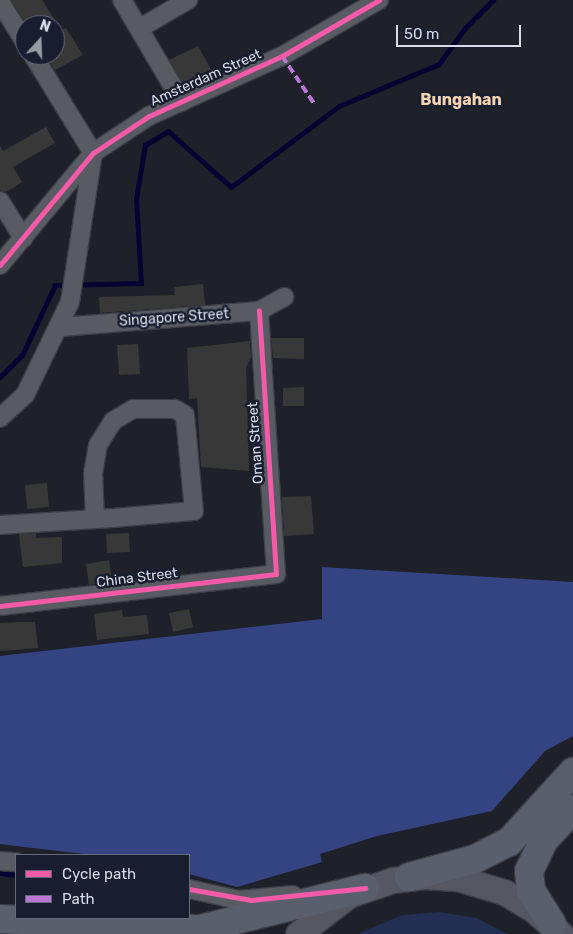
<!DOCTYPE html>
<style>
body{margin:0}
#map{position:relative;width:573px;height:934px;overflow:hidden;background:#1e212a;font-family:Rubik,sans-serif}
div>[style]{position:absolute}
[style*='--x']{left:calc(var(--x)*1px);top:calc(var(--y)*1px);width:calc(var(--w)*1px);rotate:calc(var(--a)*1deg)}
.green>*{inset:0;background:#232e53}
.forest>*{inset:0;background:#344483}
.stream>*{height:5px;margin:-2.5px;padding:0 2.5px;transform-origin:2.5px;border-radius:2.5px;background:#050331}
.building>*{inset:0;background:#393839}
.roads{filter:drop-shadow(1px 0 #3a3d45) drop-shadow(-1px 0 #3a3d45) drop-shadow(0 1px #3a3d45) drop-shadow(0 -1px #3a3d45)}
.minor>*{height:18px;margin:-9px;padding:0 9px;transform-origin:9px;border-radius:9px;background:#585b62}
.secondary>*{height:25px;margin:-12.5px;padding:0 12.5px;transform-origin:12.5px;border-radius:12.5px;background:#555863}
.motorway>*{height:28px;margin:-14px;padding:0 14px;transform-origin:14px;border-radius:14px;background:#5a5f6d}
.quiet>*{height:4px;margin-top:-2px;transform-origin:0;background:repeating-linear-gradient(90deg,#ba77d6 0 8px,transparent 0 12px)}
.cycleway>*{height:5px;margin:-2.5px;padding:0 2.5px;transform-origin:2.5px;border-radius:2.5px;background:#f35aa7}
span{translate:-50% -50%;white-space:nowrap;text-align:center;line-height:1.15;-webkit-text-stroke:5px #181e30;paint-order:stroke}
.street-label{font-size:14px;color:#d7dce8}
.quarter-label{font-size:16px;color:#f7d4b2;font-weight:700}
.legend{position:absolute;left:15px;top:854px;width:175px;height:65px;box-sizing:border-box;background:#181e30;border:1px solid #646a7a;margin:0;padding:6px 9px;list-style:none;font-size:15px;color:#d7dce8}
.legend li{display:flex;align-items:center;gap:10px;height:25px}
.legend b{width:25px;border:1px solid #646a7a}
.north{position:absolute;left:15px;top:15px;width:50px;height:50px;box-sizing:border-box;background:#181e30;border:1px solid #646a7a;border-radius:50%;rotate:20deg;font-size:14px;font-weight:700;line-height:20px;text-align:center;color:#d7dce8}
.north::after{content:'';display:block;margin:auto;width:18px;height:22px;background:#969ba6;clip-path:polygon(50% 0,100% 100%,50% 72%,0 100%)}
.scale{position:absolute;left:396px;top:25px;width:125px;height:22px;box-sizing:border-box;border:2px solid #d7dce8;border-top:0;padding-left:6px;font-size:15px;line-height:18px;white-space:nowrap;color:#d7dce8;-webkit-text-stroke:4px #181e30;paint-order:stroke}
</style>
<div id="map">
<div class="green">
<div style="clip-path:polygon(439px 912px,476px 918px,508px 934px,358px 934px,402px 915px)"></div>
</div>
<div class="forest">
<div style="clip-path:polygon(322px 567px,573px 582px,573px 736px,545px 751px,492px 811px,377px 836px,320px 854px,322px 862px,237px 887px,189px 874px,189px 855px,92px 855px,0 844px,0 656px,322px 619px)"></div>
</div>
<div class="stream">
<div style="--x:0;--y:377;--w:31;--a:-45"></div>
<div style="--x:22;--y:355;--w:77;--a:-64.8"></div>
<div style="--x:55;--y:285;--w:86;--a:-1.3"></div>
<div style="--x:141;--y:283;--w:84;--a:-93.4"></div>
<div style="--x:136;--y:199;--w:55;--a:-80.5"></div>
<div style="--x:145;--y:145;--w:27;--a:-31"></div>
<div style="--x:168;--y:131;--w:84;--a:41.6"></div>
<div style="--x:231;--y:187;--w:135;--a:-36.9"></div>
<div style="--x:339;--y:106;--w:108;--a:-22.8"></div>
<div style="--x:439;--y:64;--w:44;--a:-54.2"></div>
<div style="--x:465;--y:28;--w:40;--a:-45"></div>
<div style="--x:0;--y:873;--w:16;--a:7"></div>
</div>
<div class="building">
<div style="clip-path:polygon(11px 0,42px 0,58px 25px,27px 25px)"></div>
<div style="clip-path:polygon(66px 28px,83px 55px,55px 70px,45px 55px,55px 55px,55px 34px)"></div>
<div style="clip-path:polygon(198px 46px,214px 75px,186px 88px,169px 60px)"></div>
<div style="clip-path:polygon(46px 127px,55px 143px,13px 167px,22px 182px,6px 192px,0 190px,0 146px,3px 151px)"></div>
<div style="clip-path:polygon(203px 284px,205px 305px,100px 313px,99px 297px,175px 295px,174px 287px)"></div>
<div style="clip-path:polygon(271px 338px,304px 338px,304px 359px,273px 358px)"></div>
<div style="clip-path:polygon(250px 341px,251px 358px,246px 367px,249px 471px,201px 467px,197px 398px,189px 399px,187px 348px)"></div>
<div style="clip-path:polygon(138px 344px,140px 374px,119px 375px,117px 345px)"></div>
<div style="clip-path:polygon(304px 387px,304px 406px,283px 406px,283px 388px)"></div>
<div style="clip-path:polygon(47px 483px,49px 507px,27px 509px,25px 485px)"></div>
<div style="clip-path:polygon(311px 496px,314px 534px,284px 536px,282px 497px)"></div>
<div style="clip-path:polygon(36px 533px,36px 538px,62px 537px,62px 563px,23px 567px,19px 534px)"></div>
<div style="clip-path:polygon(129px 533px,130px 552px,107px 553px,106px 534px)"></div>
<div style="clip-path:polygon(109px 560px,112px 582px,89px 585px,86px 564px)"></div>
<div style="clip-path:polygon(189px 609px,193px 627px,173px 632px,169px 613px)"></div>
<div style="clip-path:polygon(122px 610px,123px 617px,147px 615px,149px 634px,97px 640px,94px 614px)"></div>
<div style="clip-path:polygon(21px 622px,35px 622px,38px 648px,0 651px,0 623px)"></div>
</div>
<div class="roads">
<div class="minor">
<div style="--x:122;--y:0;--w:118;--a:59.5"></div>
<div style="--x:0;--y:2;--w:47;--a:58"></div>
<div style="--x:140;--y:28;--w:56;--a:-30.3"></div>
<div style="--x:0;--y:201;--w:44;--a:58.1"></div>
<div style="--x:0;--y:265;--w:146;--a:-50.3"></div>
<div style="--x:93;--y:153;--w:67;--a:-33.5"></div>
<div style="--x:149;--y:116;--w:146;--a:-24.3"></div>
<div style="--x:282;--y:56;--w:112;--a:-30"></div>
<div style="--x:61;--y:327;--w:199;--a:-4.6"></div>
<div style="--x:259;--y:311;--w:29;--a:-29"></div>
<div style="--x:0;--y:418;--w:34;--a:-43"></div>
<div style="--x:25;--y:395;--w:103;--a:-64.2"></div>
<div style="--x:70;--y:302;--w:151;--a:-81.2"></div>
<div style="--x:93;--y:153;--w:115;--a:-121.5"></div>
<div style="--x:0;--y:525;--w:113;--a:-3.5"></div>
<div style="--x:113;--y:518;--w:81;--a:-4.9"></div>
<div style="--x:194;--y:511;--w:96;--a:-95.4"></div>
<div style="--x:185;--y:415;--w:12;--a:-149"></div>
<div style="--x:175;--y:409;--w:42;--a:180"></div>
<div style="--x:133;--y:409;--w:23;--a:149"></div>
<div style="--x:113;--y:421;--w:28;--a:122"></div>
<div style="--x:98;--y:445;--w:27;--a:100"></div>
<div style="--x:93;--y:472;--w:47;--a:87.6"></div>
<div style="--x:0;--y:606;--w:278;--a:-6.6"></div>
<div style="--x:276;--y:574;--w:264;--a:-93.7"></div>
<div style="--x:0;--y:861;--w:16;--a:4"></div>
<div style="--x:189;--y:889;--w:51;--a:12.4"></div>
<div style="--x:239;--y:900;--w:54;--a:-5.3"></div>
</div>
<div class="secondary">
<div style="--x:298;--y:934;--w:64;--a:-37.4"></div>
<div style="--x:349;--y:895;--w:46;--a:-18.8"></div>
<div style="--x:393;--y:880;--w:32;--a:-7"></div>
<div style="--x:425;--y:876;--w:32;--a:4"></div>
<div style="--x:457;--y:878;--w:49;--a:16.6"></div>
<div style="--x:504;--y:892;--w:35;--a:31"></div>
<div style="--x:534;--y:910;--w:36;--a:42"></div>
</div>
<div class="motorway">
<div style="--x:409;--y:877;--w:68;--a:-15.3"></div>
<div style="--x:475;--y:859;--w:38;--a:-27"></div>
<div style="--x:509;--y:842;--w:95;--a:-47.6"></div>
<div style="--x:0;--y:919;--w:200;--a:2.9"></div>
<div style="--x:200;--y:929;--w:170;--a:-14"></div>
<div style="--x:552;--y:924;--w:40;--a:-122"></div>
<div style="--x:531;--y:890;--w:19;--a:-96"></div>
<div style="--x:529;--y:871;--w:34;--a:-64"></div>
<div style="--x:544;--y:840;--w:42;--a:-46.9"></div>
</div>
</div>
<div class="quiet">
<div style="--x:282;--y:56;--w:59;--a:56"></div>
</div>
<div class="cycleway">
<div style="--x:0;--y:265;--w:146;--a:-50.3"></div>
<div style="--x:93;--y:153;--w:67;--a:-33.5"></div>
<div style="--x:149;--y:116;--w:146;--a:-24.3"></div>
<div style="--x:282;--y:56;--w:112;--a:-30"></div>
<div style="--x:0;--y:606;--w:278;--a:-6.6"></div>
<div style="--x:276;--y:574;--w:264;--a:-93.7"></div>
<div style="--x:189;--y:889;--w:63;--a:10.1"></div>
<div style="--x:251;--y:900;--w:115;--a:-6"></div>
</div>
<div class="street-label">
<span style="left:206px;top:78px;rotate:-24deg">Amsterdam Street</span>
<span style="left:174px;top:318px;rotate:-4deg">Singapore Street</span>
<span style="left:256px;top:443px;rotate:-94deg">Oman Street</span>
<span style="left:137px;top:578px;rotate:-7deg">China Street</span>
</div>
<div class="quarter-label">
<span style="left:461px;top:100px">Bungahan</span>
</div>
<ul class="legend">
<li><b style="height:6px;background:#f35aa7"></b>Cycle path</li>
<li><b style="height:6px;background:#ba77d6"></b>Path</li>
</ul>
<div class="north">N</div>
<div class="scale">50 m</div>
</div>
